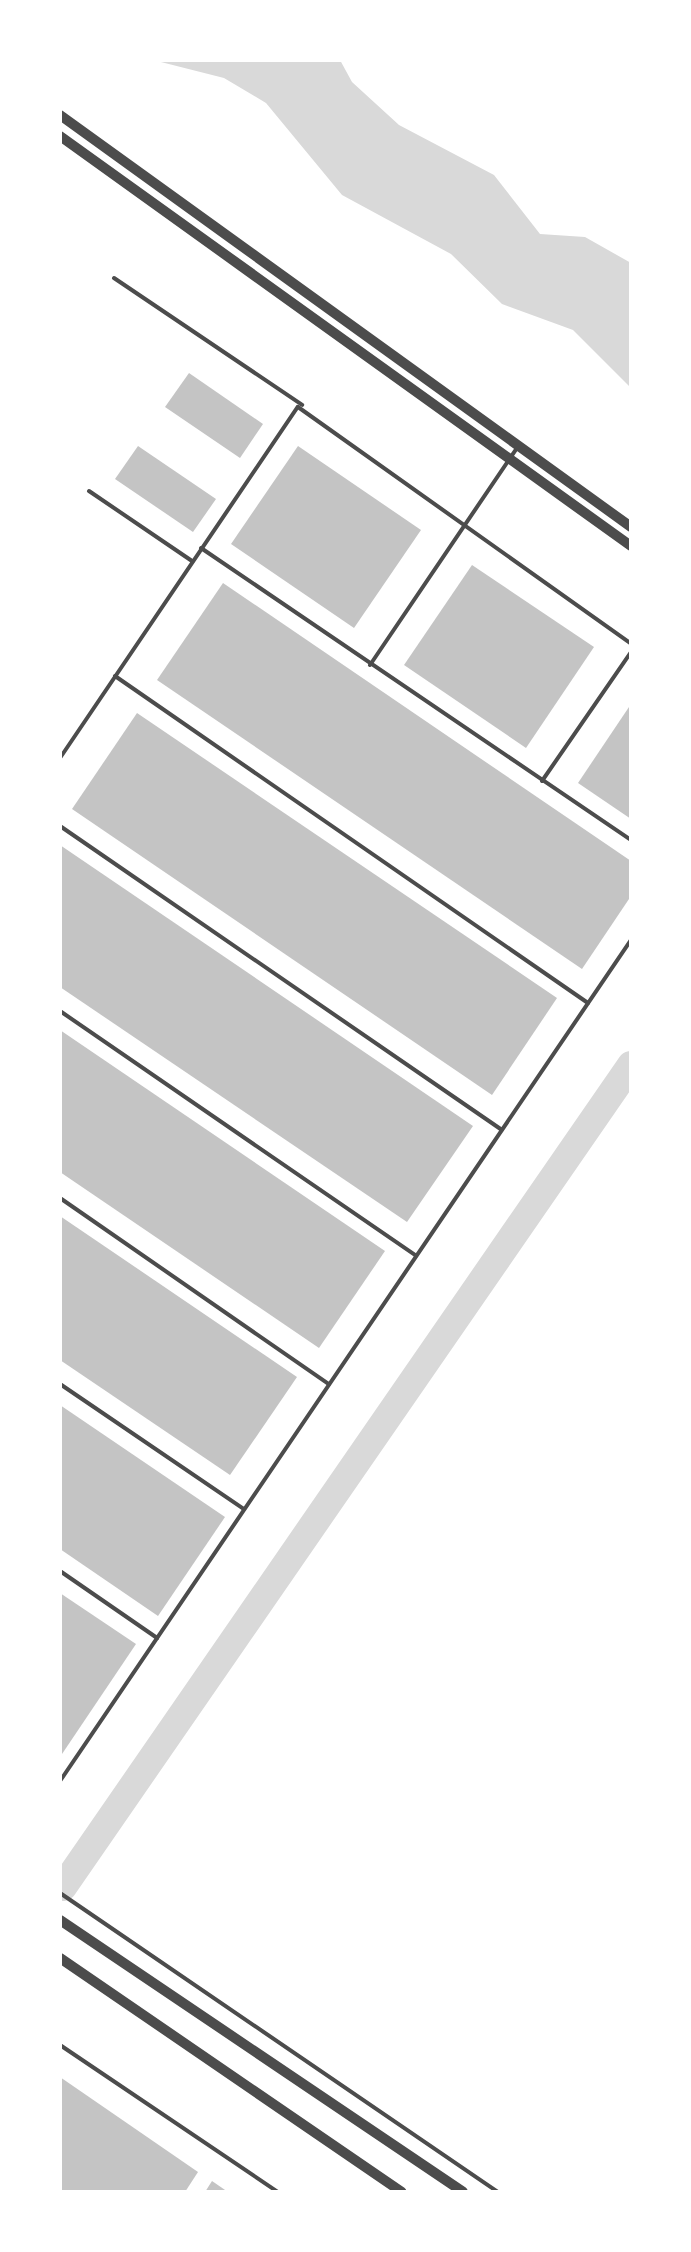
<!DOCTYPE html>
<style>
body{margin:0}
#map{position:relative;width:691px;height:2252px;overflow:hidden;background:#fff;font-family:Montserrat,sans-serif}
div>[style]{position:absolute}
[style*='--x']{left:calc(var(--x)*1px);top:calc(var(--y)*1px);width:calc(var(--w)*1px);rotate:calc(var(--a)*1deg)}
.water>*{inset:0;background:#d9d9d9}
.river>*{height:28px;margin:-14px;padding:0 14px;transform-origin:14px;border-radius:14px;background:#d9d9d9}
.building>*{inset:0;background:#c4c4c4}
.service>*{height:4px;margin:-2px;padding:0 2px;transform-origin:2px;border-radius:2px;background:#4c4c4c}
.tertiary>*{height:10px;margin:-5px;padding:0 5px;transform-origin:5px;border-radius:5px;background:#4c4c4c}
span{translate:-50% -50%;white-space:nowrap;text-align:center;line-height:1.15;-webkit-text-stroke:8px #fff;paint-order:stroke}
.frame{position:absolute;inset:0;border:62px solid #fff;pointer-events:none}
</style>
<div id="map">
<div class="water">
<div style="clip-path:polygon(153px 60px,340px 60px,352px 82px,399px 125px,494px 175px,540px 234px,585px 237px,631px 263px,631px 388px,573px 330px,502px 304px,451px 254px,342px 195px,266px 103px,224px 78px)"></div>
</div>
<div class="river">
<div style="--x:63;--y:1887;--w:999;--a:-55.36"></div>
</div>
<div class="building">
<div style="clip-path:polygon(189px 373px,263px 424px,240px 458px,165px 407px)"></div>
<div style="clip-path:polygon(138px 446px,216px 499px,193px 532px,115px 479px)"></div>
<div style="clip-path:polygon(298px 446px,421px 530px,354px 628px,231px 544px)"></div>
<div style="clip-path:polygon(472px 565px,594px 647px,526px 748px,404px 665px)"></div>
<div style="clip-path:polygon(223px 583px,631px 861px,631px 896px,582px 969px,157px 680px)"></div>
<div style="clip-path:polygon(631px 704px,631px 819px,578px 783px)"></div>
<div style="clip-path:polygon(137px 713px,557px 998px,492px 1095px,72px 809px)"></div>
<div style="clip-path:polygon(60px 845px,473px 1126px,407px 1222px,60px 987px)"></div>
<div style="clip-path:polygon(60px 1030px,385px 1251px,319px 1348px,60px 1172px)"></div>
<div style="clip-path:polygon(60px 1216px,297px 1377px,230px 1475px,60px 1360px)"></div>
<div style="clip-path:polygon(60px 1405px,225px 1517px,158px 1616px,60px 1549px)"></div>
<div style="clip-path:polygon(60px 1593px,136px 1644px,60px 1757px)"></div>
<div style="clip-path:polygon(60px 2077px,198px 2172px,185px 2192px,60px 2192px)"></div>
<div style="clip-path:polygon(212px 2181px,228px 2192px,205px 2192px)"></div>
</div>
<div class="service">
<div style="--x:114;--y:278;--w:227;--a:34"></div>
<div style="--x:89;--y:491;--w:125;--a:34.2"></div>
<div style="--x:201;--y:548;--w:520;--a:34.18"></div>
<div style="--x:370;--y:665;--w:262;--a:-55.9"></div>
<div style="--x:115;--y:676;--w:575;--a:34.66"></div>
<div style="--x:60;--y:758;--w:424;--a:-55.9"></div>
<div style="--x:298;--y:407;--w:409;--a:35.4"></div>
<div style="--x:542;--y:781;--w:157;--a:-55.4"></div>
<div style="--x:60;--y:826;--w:536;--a:34.52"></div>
<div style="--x:60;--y:1011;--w:432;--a:34.5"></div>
<div style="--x:60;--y:1198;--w:327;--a:34.7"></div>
<div style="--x:60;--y:1384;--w:222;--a:34.2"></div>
<div style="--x:60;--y:1571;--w:118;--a:34.6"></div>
<div style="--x:60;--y:1781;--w:1017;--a:-55.83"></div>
<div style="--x:60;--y:1893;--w:530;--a:34.32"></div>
<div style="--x:60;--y:2045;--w:263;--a:34"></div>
</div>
<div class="tertiary">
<div style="--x:60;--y:115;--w:704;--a:35.81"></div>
<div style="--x:60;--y:136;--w:703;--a:35.68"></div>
<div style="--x:60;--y:1920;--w:486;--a:34"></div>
<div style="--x:60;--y:1958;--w:414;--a:34.4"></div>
</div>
<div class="frame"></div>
</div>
